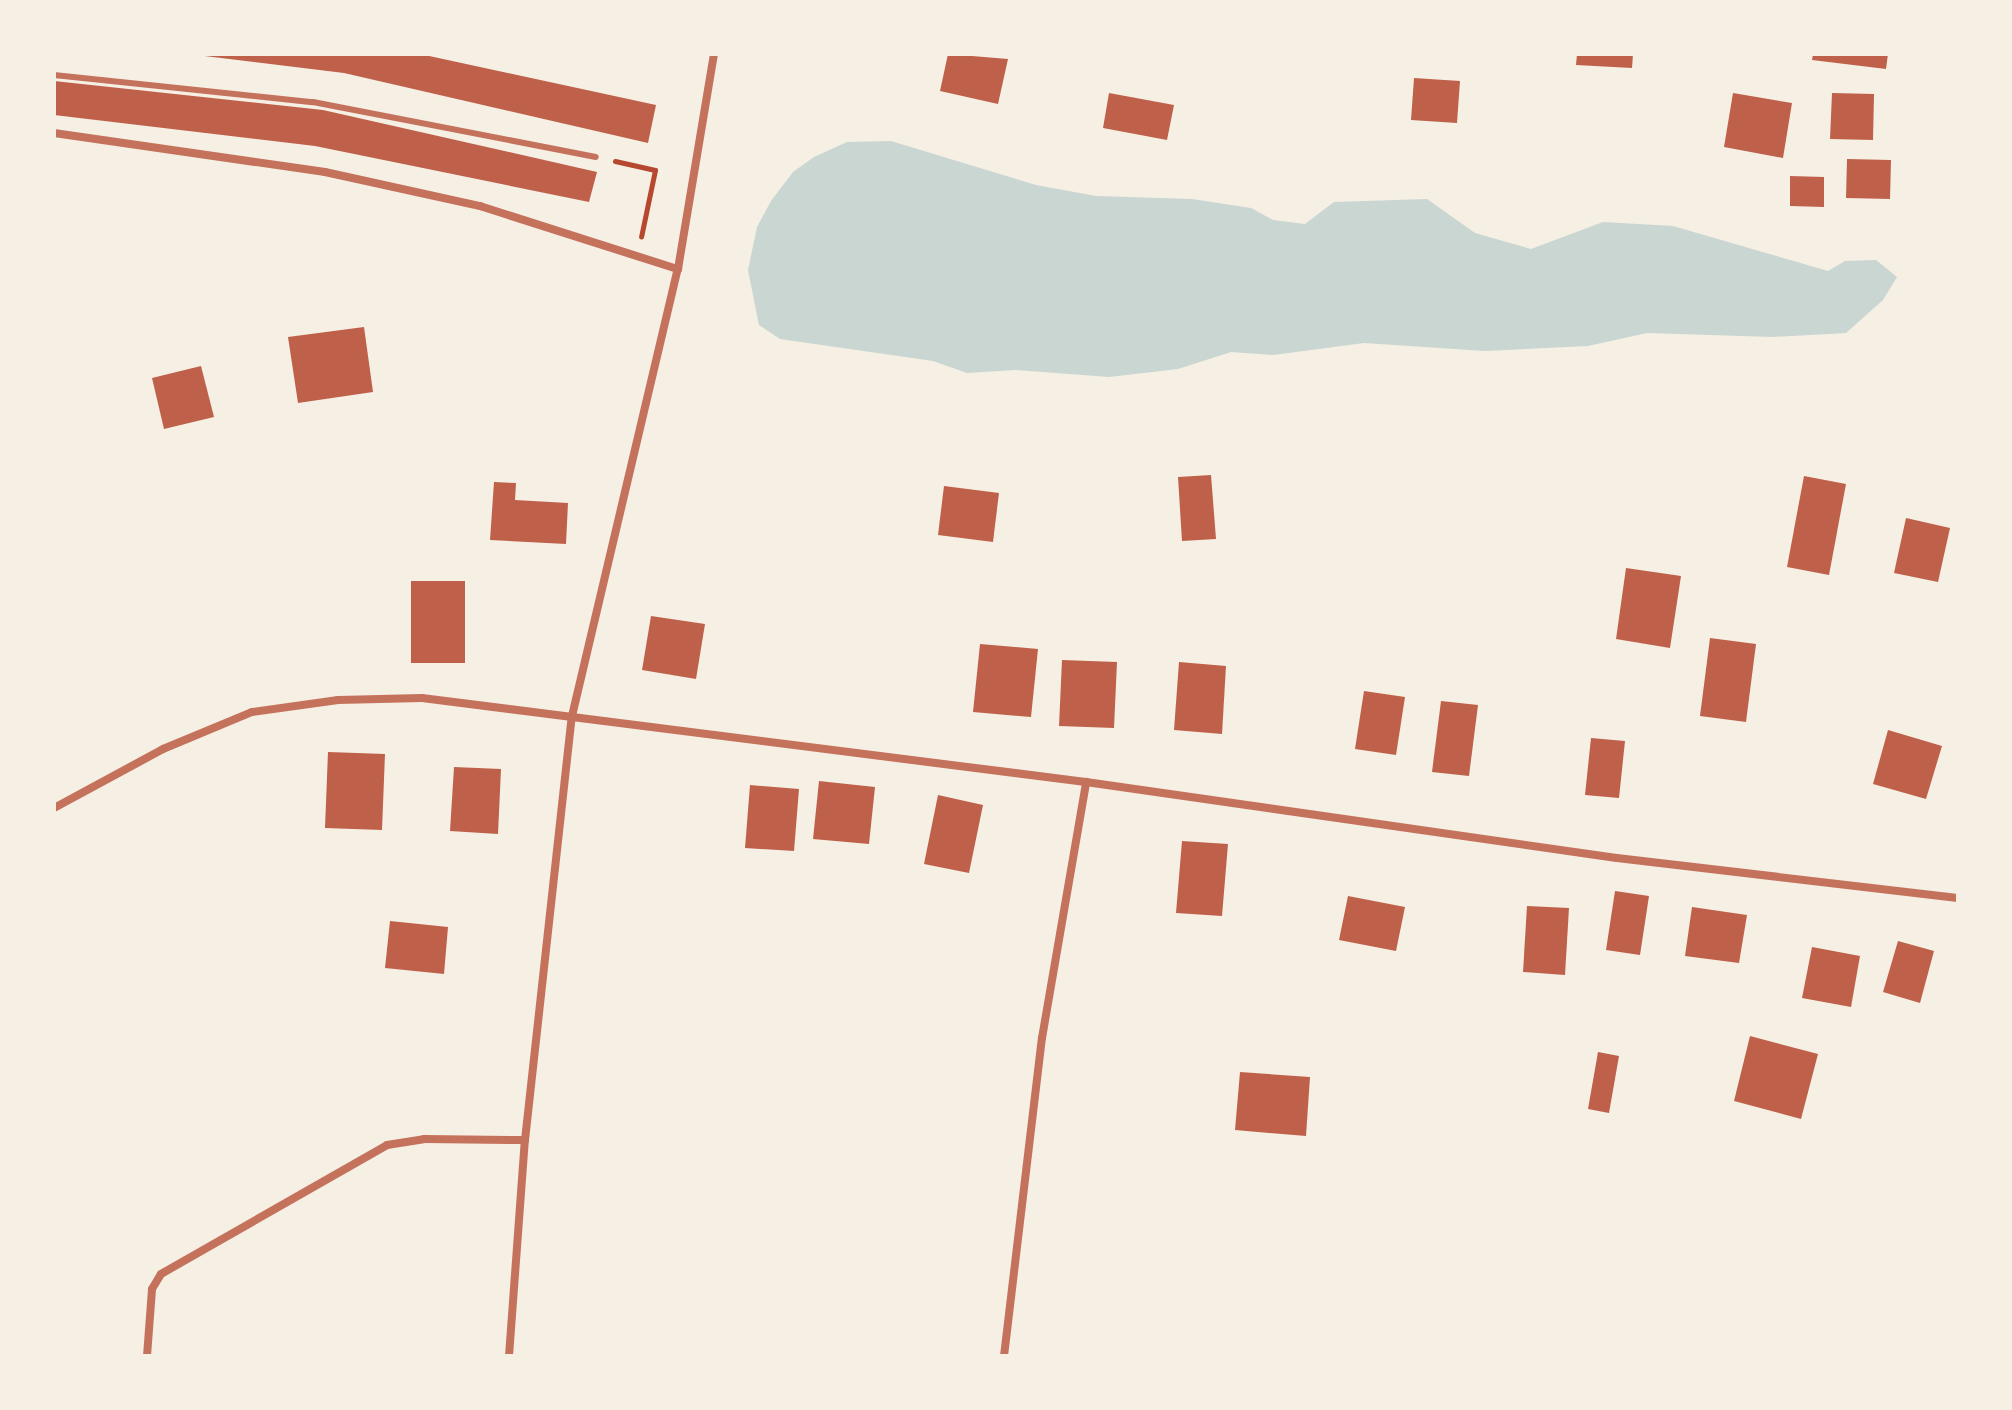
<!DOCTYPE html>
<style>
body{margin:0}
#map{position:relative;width:2012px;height:1410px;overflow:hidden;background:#f6efe4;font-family:Manrope,sans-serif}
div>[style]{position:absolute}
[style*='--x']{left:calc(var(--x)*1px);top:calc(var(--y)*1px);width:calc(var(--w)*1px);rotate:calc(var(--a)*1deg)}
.water>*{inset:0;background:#c9d6d2}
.building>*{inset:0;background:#bf614a}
.path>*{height:5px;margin:-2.5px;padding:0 2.5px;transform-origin:2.5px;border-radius:2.5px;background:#b5482f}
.service>*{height:6px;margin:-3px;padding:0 3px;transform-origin:3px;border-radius:3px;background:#c5725c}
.minor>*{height:8px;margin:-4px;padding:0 4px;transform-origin:4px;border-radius:4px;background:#c5725c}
span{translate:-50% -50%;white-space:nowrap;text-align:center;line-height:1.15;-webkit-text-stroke:6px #f6efe4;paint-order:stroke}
.frame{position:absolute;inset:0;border:56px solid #f6efe4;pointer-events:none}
</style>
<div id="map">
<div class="water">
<div style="clip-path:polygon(891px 141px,1036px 185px,1096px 196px,1192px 199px,1251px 208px,1273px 220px,1305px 224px,1334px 202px,1427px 199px,1475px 233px,1531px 249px,1603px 222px,1673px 226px,1828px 271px,1845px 261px,1876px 260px,1897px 277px,1883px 300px,1846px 333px,1773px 337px,1647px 333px,1588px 346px,1485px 351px,1364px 343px,1273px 355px,1231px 352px,1178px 369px,1109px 377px,1015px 370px,967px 373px,933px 361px,780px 339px,759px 325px,748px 270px,757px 227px,771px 201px,793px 172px,814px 157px,847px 142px)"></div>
</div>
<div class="building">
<div style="clip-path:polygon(188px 54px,420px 54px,656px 105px,648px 143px,344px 73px)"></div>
<div style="clip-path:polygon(948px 54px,1008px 59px,998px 104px,940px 91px)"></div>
<div style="clip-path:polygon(1577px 54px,1633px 54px,1632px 68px,1576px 65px)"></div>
<div style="clip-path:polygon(1813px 54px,1888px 54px,1886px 69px,1812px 60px)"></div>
<div style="clip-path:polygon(1414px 78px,1460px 81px,1457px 123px,1411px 120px)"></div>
<div style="clip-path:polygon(54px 81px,323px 110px,597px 172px,589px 202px,315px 146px,54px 115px)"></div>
<div style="clip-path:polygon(1109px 93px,1174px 105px,1167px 140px,1103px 128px)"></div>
<div style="clip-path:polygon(1733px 93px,1792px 103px,1783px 158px,1724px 147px)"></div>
<div style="clip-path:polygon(1832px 93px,1874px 94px,1873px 140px,1830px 139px)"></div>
<div style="clip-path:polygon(1847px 159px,1891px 160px,1890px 199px,1846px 198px)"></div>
<div style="clip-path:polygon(1790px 176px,1824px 177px,1824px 207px,1790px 206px)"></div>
<div style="clip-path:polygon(364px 327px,373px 392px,298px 403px,288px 337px)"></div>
<div style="clip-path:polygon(201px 366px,214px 417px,164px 429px,152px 378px)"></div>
<div style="clip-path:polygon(1211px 475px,1216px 539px,1182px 541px,1178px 477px)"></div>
<div style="clip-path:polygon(1804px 476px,1846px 484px,1829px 575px,1787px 567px)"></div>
<div style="clip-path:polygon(494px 482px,516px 483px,515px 500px,568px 503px,566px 544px,490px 540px)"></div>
<div style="clip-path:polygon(944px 486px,999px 493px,993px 542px,938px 535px)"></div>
<div style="clip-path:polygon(1906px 518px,1950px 528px,1938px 582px,1894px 573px)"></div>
<div style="clip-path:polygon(1626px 568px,1681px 576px,1670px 648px,1616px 639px)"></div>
<div style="clip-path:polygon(411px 581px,465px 581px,465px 663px,411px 663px)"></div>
<div style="clip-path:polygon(651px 616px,705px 624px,696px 679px,642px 670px)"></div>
<div style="clip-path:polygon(1710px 638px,1756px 644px,1746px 722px,1700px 716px)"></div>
<div style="clip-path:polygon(980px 644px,1038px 649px,1031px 717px,973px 712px)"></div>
<div style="clip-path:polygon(1062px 660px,1117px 662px,1114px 728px,1059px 726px)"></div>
<div style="clip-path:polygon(1179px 662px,1226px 666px,1222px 734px,1174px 730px)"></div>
<div style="clip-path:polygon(1364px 691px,1405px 697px,1396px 755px,1355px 749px)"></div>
<div style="clip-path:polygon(1441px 701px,1478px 705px,1469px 776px,1432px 772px)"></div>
<div style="clip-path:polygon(1888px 730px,1942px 746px,1926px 799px,1873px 784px)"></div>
<div style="clip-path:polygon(1591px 738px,1625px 741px,1619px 798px,1585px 795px)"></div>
<div style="clip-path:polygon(328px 752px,385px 754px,382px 830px,325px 828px)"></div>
<div style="clip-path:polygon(454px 767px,501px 769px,498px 834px,450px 831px)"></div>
<div style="clip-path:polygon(819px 781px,875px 787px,869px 844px,813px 839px)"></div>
<div style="clip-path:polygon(750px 785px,799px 789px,794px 851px,745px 848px)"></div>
<div style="clip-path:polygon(938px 795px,983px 805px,969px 873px,924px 864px)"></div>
<div style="clip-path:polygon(1182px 841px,1228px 844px,1222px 916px,1176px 913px)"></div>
<div style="clip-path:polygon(1615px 891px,1649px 896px,1640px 955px,1606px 950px)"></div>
<div style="clip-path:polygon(1348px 896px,1405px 907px,1396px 951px,1339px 940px)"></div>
<div style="clip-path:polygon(1527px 906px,1569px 908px,1565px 975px,1523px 972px)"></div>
<div style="clip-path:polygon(1692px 907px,1747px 915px,1739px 963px,1685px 956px)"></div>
<div style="clip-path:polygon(390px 921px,448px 927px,444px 974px,385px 968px)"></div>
<div style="clip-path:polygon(1898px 941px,1934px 951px,1920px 1003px,1883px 992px)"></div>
<div style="clip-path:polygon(1812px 947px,1860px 956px,1851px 1007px,1802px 998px)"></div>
<div style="clip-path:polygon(1750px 1036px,1818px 1054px,1801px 1119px,1734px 1101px)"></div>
<div style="clip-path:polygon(1598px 1052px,1619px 1056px,1609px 1113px,1588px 1109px)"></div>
<div style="clip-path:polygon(1240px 1072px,1310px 1077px,1306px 1136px,1235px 1130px)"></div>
</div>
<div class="path">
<div style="--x:615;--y:161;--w:41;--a:12.7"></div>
<div style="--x:655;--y:170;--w:68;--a:101.8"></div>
</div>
<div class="service">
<div style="--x:54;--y:75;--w:260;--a:6"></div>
<div style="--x:313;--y:102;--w:288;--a:11"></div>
</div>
<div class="minor">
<div style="--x:54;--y:133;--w:274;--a:8.2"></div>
<div style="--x:325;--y:172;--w:159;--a:12.4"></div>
<div style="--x:480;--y:206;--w:208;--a:17.7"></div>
<div style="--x:54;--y:808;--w:124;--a:-28.4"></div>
<div style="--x:163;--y:749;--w:96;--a:-22.6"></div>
<div style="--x:252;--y:712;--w:87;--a:-7.9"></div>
<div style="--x:338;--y:700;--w:84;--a:-1.4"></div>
<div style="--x:422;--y:698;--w:669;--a:7.21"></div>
<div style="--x:1086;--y:782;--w:536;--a:8.15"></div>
<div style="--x:1617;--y:858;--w:343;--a:6.7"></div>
<div style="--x:147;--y:1356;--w:67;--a:-85.7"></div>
<div style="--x:152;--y:1289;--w:17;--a:-59"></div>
<div style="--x:161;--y:1274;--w:260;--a:-29.7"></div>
<div style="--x:387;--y:1145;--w:37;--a:-9"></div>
<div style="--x:424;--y:1139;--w:101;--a:0.6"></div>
<div style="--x:509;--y:1356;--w:217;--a:-85.8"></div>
<div style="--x:525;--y:1140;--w:427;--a:-83.7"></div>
<div style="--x:572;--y:716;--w:459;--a:-76.7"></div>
<div style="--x:678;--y:269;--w:218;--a:-80.5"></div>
<div style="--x:1004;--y:1356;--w:320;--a:-83.2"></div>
<div style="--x:1042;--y:1038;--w:260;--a:-80.2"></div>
</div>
<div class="frame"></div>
</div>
